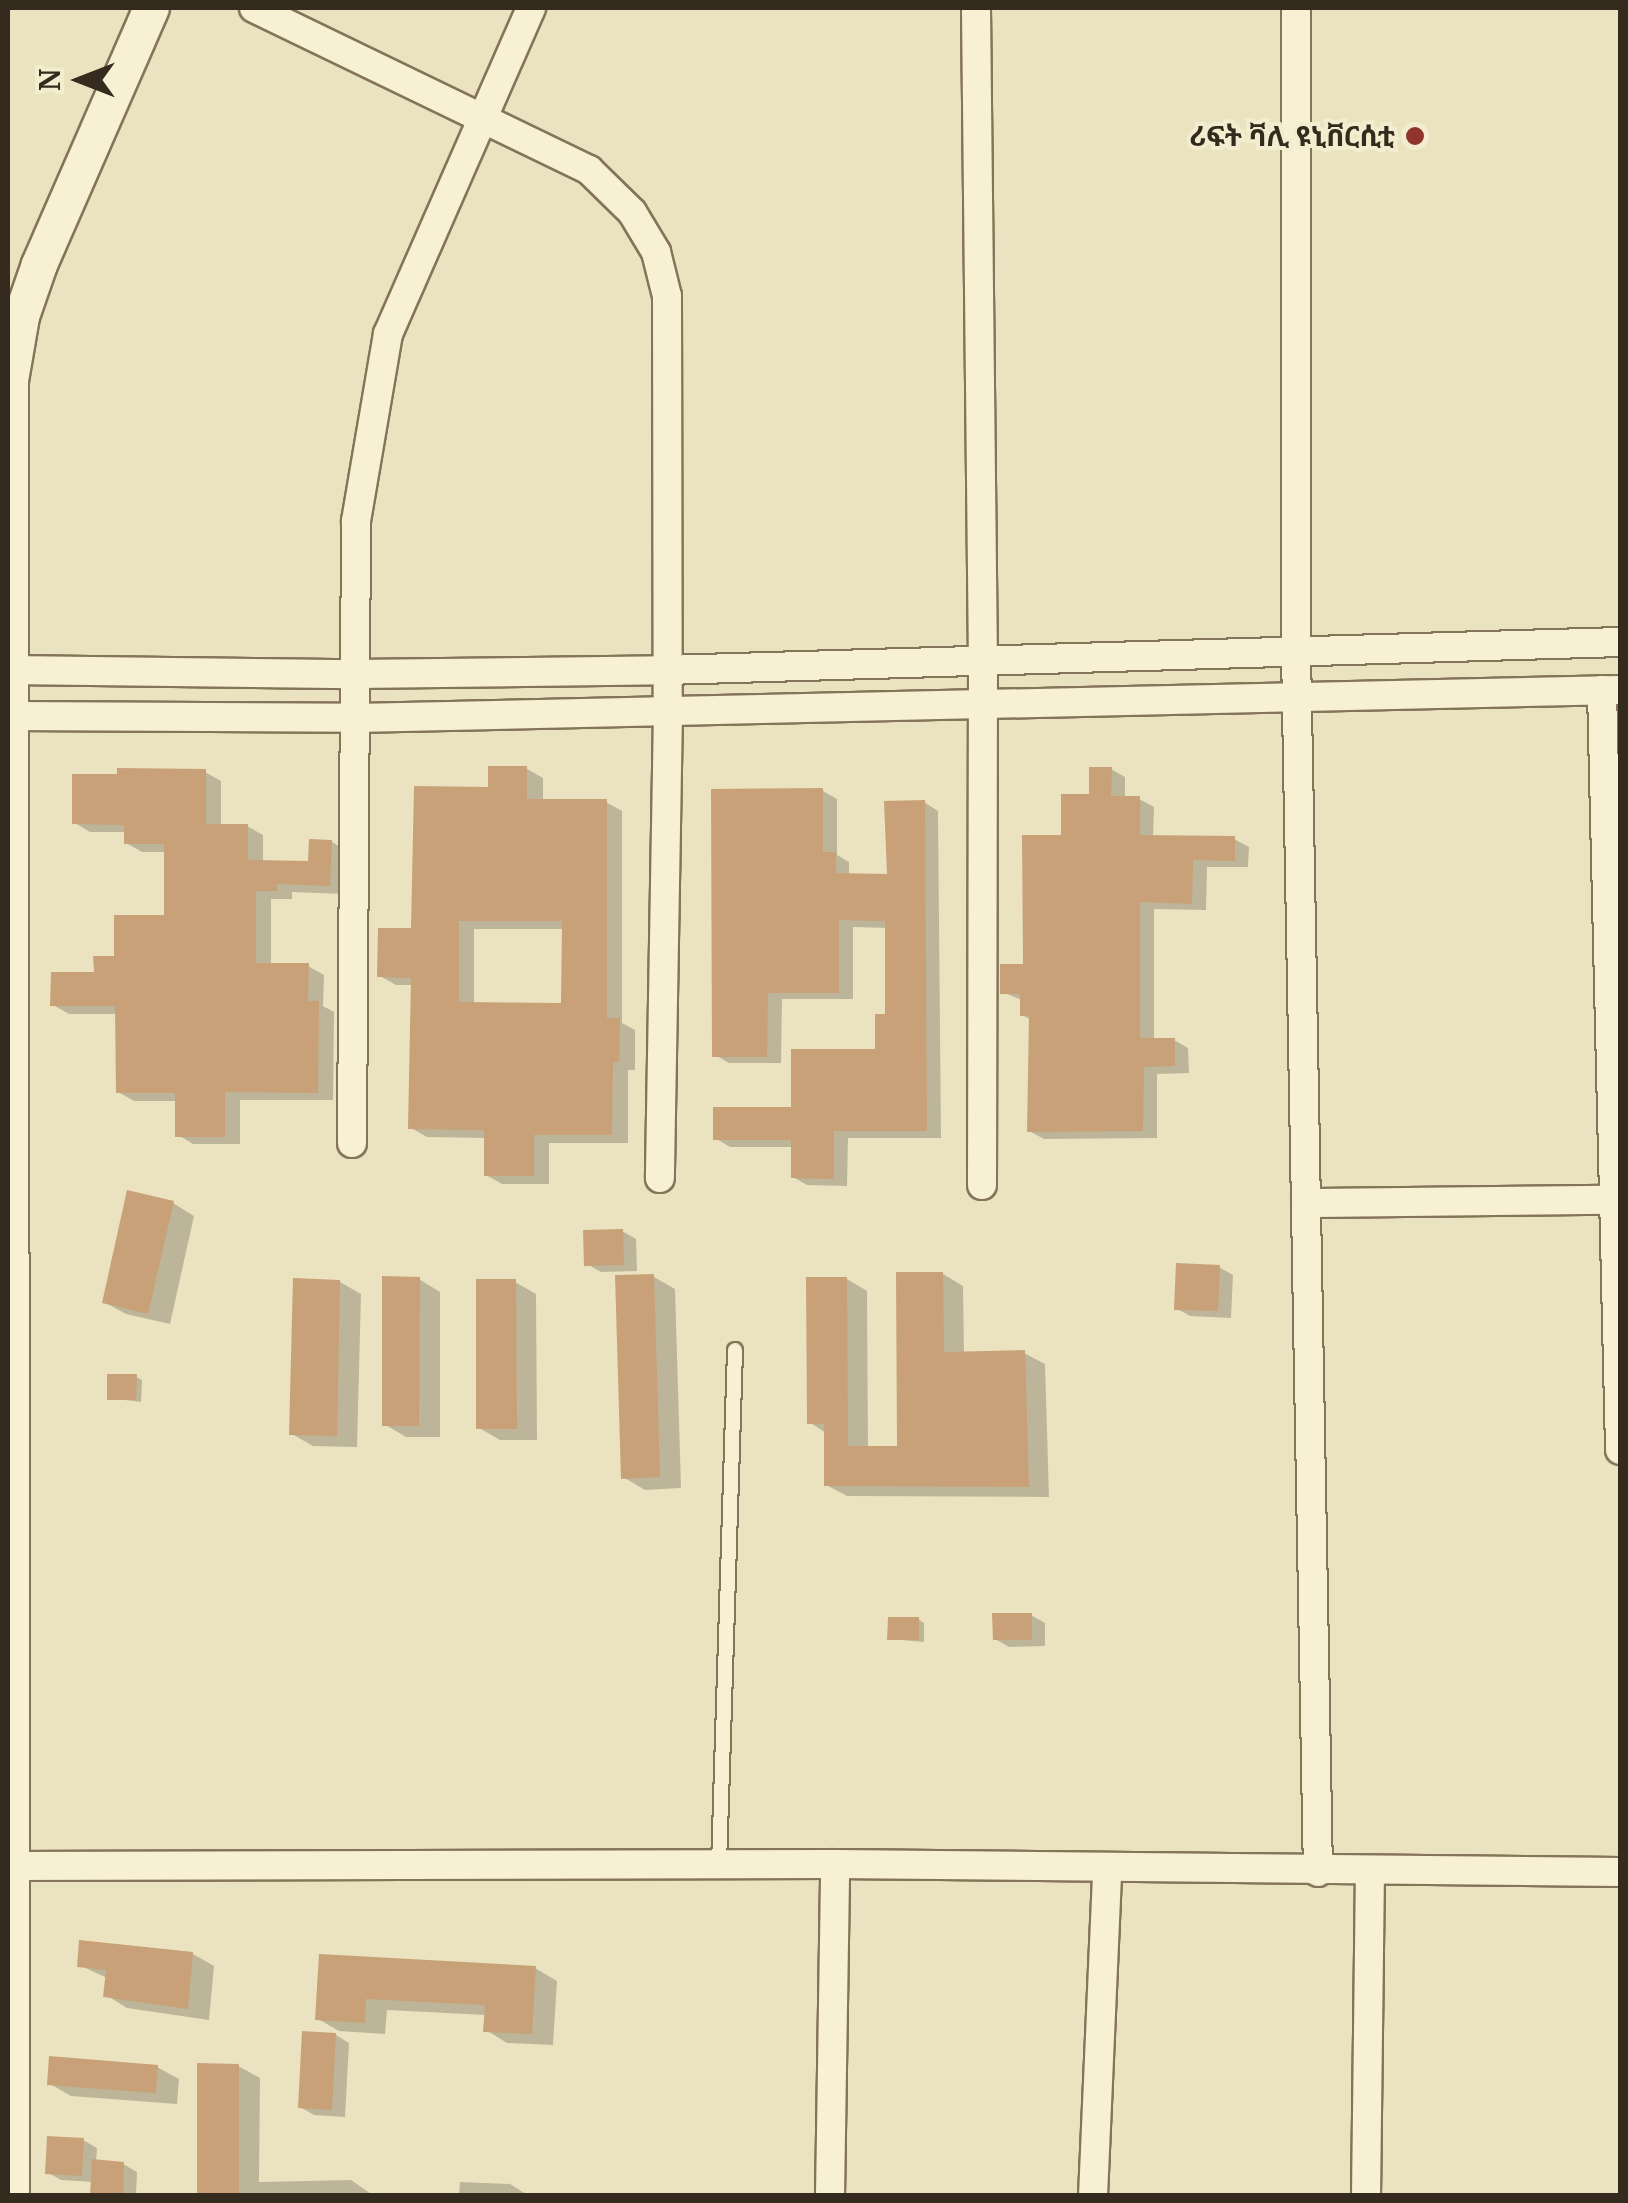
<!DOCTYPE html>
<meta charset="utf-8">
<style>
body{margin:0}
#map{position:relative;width:1628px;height:2203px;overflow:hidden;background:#ebe3c0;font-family:Merriweather,"Noto Sans Ethiopic",serif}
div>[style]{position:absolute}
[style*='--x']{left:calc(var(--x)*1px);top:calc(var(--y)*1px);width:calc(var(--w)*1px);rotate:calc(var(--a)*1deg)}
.shadow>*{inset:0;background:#0003}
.building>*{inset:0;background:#c8a178}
.roads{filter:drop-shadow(2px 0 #847459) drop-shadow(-2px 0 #847459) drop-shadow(0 2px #847459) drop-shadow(0 -2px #847459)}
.service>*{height:14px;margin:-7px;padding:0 7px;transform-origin:7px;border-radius:7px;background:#f7f0d3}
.minor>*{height:28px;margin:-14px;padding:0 14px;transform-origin:14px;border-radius:14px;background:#f7f0d3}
.tertiary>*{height:35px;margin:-17.5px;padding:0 17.5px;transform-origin:17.5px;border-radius:17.5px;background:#f7f0d3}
.dots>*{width:28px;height:28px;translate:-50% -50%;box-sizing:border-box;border:5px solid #f3edd0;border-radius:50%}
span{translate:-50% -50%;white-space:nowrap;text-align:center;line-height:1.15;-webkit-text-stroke:8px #f3edd0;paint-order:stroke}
.poi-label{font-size:28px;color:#342a1d;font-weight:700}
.right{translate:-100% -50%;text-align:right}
.frame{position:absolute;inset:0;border:10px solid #342a1d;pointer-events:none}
.north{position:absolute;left:30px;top:30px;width:100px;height:100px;-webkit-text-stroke:8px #f3edd0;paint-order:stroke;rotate:270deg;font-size:28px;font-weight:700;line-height:40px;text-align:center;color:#342a1d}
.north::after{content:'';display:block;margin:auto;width:35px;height:45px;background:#342a1d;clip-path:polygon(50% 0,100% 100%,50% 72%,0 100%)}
</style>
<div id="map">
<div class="shadow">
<div style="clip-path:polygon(evenodd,527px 769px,543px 778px,543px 801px,606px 802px,622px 811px,622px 1023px,635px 1030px,635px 1070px,628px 1070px,628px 1143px,549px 1143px,549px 1184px,502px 1184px,486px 1175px,486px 1138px,427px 1137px,411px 1128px,413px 985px,396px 985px,380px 976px,413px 930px,490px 789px,527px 769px,474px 929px,564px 929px,563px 1005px,474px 1004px,474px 929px)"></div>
<div style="clip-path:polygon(1111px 769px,1125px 777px,1125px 799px,1139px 799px,1154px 807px,1153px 838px,1234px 839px,1249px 847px,1248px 867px,1207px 867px,1206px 910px,1154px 909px,1154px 1040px,1174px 1040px,1188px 1048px,1189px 1073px,1157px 1074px,1157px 1138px,1044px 1139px,1029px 1131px,1031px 1020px,1022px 1015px,1022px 1000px,1002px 992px,1026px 967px,1063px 838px)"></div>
<div style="clip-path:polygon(205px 772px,221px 781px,221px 826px,247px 826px,263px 835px,263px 863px,311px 864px,332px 842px,347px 851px,345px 894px,292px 892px,292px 899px,271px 899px,271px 966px,308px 966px,324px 975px,323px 1006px,334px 1012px,333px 1100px,240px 1100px,240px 1144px,193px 1144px,178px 1135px,178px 1101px,134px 1101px,118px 1092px,118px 1014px,69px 1014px,53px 1005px,167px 918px,167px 852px,142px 852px,126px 843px,126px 832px,90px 832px,75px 823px)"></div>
<div style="clip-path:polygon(823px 791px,837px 799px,837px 855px,849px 862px,849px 876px,889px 876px,924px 802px,938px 811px,941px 1138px,848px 1138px,847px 1186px,807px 1185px,793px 1177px,793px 1147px,730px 1147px,715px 1138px,794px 1110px,878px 1052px,888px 1017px,888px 928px,853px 927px,853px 999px,782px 999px,781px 1063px,729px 1063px,715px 1055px)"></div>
<div style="clip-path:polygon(173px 1203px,194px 1216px,170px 1324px,126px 1314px,104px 1302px)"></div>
<div style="clip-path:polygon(622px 1231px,636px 1239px,637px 1271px,601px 1272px,587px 1264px)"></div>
<div style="clip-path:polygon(1219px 1267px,1233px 1275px,1231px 1318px,1190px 1316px,1176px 1308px)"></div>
<div style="clip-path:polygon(943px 1274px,963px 1286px,964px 1354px,1024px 1353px,1045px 1364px,1049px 1497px,847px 1496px,826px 1485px,826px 1433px,809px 1422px,847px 1279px,867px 1291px,868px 1449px,899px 1449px)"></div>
<div style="clip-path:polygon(654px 1277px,675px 1289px,681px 1488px,645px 1490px,623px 1477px)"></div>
<div style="clip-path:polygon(419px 1279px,440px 1292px,440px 1437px,406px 1437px,384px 1424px)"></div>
<div style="clip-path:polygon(340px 1282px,361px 1294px,357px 1447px,313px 1446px,292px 1434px)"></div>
<div style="clip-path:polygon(515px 1282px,536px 1294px,537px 1440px,500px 1440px,479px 1428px)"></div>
<div style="clip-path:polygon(136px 1377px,142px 1380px,141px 1402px,109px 1398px)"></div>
<div style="clip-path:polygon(1031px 1615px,1045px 1623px,1045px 1646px,1009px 1647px,995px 1639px)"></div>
<div style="clip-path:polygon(918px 1619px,924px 1623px,924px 1642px,890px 1639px)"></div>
<div style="clip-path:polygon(193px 1954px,214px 1966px,209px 2020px,127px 2008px,106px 1995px,107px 1978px,79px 1965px)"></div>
<div style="clip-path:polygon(321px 1956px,535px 1968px,557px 1981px,553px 2045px,507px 2043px,486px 2030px,486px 2015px,387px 2010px,385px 2034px,339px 2031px,318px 2019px)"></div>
<div style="clip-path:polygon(336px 2035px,349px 2043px,345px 2117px,314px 2115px,300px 2107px)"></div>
<div style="clip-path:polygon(238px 2066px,260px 2078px,259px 2182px,351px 2180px,374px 2196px,199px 2196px)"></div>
<div style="clip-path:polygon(157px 2067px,179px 2079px,177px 2104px,71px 2096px,50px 2084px)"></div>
<div style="clip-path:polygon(83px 2140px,97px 2148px,96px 2162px,123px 2164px,137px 2172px,136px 2196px,93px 2196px,93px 2182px,61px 2180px,47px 2172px)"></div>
<div style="clip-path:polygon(460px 2182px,510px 2184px,529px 2196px,459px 2196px)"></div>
</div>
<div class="building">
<div style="clip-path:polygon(evenodd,488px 766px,527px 766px,527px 799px,607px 799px,607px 1018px,620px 1018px,619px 1062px,613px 1062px,612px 1135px,534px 1135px,534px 1176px,484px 1176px,484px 1130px,408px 1129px,411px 978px,377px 977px,378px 928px,411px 928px,414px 786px,488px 787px,488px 766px,459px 921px,562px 921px,561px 1003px,459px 1002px,459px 921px)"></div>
<div style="clip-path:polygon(1089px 767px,1112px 767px,1111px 796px,1140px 796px,1140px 835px,1235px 836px,1235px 861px,1193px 860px,1192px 904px,1140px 902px,1140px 1038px,1175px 1038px,1175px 1066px,1144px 1067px,1143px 1131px,1027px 1132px,1029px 1016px,1020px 1016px,1020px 994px,1000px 994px,1000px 964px,1023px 964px,1022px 835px,1061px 835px,1061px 794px,1089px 794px)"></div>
<div style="clip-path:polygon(117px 768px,206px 769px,206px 824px,248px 824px,248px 860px,308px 861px,309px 839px,332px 840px,330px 886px,277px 884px,277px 891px,256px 891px,256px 963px,309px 963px,308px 1001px,319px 1001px,318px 1093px,225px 1092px,225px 1137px,175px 1137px,175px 1093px,116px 1093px,115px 1006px,50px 1006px,51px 972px,94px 972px,93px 956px,114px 956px,114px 915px,164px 915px,164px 844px,124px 844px,124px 825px,72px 824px,72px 774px,117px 774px)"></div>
<div style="clip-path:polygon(823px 788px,823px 852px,836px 852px,836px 873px,887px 874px,884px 801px,925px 800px,927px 1131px,834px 1131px,834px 1179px,791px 1178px,791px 1140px,713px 1140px,713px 1107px,791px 1107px,791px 1049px,875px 1049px,875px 1014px,885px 1014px,885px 921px,839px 920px,839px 993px,768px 993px,767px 1057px,712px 1057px,711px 789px)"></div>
<div style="clip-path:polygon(127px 1190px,174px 1201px,148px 1314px,102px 1303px)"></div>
<div style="clip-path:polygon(623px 1229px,624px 1265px,584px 1266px,583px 1230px)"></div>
<div style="clip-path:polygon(1176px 1263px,1220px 1265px,1218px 1311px,1174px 1310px)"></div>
<div style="clip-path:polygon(896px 1272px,943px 1272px,944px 1352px,1025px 1350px,1029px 1487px,824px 1486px,824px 1424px,807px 1424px,806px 1277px,847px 1277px,848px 1446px,897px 1446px)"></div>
<div style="clip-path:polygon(654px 1274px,660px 1477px,621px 1479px,615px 1275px)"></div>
<div style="clip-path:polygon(382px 1276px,420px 1277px,419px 1426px,382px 1426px)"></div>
<div style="clip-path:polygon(293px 1278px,340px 1280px,337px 1436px,289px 1435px)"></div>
<div style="clip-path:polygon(476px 1279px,516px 1279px,517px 1429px,476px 1429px)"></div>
<div style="clip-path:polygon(107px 1374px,137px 1374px,136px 1400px,107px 1400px)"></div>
<div style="clip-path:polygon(992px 1613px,1032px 1613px,1032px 1640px,993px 1640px)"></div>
<div style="clip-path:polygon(888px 1617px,919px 1617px,919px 1640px,887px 1640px)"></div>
<div style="clip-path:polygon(79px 1940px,193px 1952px,188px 2009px,103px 1997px,106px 1970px,77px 1967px)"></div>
<div style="clip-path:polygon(319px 1954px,536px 1966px,532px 2034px,483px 2032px,485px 2005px,366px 1999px,365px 2023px,315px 2020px)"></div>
<div style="clip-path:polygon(302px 2031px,336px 2033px,332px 2110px,298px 2108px)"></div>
<div style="clip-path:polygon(49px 2056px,158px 2065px,156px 2093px,47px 2085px)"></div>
<div style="clip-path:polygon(197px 2063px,239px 2064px,239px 2196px,197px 2196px)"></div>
<div style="clip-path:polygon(47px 2136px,84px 2138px,82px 2176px,45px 2174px)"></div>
<div style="clip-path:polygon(92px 2159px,124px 2162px,123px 2196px,90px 2196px)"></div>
</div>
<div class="roads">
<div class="service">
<div style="--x:719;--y:1865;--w:515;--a:-88.22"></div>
</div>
<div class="minor">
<div style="--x:254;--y:8;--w:372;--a:25.8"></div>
<div style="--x:589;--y:170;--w:60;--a:44.3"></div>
<div style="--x:632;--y:212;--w:47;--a:59"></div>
<div style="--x:656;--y:252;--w:45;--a:76"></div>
<div style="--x:667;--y:296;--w:416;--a:89.9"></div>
<div style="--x:668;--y:712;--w:466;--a:91"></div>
<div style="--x:976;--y:8;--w:655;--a:89.39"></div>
<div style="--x:983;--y:663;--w:522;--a:90.11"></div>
<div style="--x:1296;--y:8;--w:643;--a:90"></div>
<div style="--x:1296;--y:651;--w:1221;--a:88.97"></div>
<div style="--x:10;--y:670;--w:345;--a:0.7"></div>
<div style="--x:355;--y:674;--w:311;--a:-0.7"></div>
<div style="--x:666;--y:670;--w:954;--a:-1.68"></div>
<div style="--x:1602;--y:690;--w:760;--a:88.64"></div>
<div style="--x:10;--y:716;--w:346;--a:0.3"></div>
<div style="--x:356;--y:718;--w:1264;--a:-1.27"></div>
<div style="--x:352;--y:1143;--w:622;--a:-89.63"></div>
<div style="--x:356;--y:521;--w:190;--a:-80.3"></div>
<div style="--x:388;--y:334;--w:356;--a:-66.3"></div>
<div style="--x:1306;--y:1203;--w:311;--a:-0.6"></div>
<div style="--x:8;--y:1866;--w:827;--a:-0.14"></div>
<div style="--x:835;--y:1864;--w:785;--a:0.58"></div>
<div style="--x:830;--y:2196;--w:332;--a:-89.1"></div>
<div style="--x:1093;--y:2196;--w:327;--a:-87.5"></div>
<div style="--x:1366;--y:2196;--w:325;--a:-89.3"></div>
</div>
<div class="tertiary">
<div style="--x:11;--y:2196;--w:1816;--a:-90.03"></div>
<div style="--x:10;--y:380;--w:65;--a:-80.2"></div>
<div style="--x:21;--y:316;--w:55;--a:-70.9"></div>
<div style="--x:39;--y:264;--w:279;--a:-66.4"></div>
</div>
</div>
<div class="dots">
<div style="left:1415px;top:136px;background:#90352c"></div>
</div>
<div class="poi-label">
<span class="right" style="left:1395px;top:136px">ሪፍት ቫሊ ዩኒቨርሲቲ</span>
</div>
<div class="frame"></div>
<div class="north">N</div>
</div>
